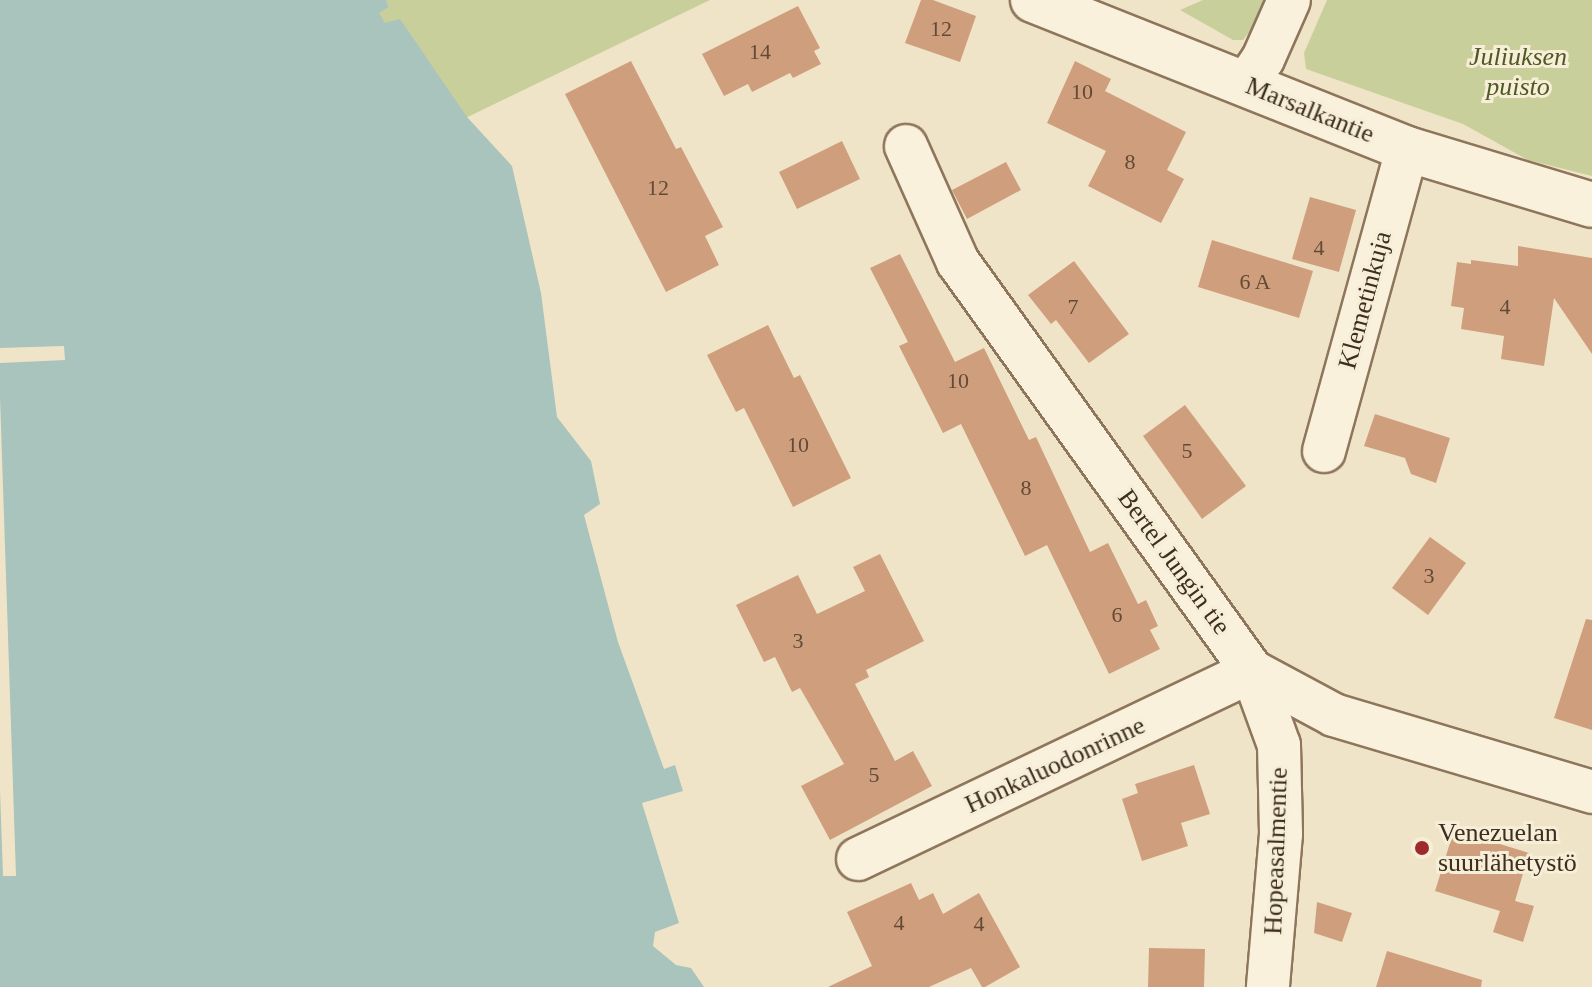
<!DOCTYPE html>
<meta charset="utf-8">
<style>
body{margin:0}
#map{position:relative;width:1592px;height:987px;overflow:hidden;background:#f0e4c8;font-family:Georgia,serif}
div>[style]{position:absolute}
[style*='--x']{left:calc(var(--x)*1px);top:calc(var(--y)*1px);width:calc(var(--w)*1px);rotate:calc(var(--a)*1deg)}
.green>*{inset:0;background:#c9cf9b}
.water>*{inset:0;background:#a9c4bc}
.pier>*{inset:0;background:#f0e4c8}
.building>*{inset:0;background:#cf9f7d}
.roads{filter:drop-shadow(2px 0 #8d765c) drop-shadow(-2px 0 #8d765c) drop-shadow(0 2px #8d765c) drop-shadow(0 -2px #8d765c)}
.street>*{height:42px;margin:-21px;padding:0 21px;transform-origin:21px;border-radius:21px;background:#faf1dc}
.secondary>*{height:44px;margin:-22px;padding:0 22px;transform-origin:22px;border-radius:22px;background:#faf1dc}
.dots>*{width:22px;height:22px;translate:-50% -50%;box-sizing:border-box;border:4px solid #f7eed8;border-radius:50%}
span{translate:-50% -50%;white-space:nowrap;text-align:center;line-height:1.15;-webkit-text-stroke:6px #f7eed8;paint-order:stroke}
.number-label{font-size:22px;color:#624a37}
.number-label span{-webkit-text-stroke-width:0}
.park-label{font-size:26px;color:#4d5a26;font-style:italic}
.street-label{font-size:26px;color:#3d2e20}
.poi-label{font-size:26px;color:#3d2e20}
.left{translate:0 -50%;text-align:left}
</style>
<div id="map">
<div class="green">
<div style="clip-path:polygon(386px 0,710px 0,447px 127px,368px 18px,389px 7px)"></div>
<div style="clip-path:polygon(1203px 0,1275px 0,1243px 40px,1233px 40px,1180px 10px)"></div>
<div style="clip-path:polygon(1327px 0,1592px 0,1592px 176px,1528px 160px,1463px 124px,1306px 69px,1304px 53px)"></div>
</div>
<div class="water">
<div style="clip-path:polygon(0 0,386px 0,389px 7px,379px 13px,385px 23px,400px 19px,467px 117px,512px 166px,541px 293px,557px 417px,591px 461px,600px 504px,584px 515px,618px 642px,664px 769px,675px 765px,683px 791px,642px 803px,679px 923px,655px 932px,653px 946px,676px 965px,691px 968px,704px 987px,0 987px)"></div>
</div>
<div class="pier">
<div style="clip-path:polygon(64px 346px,65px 360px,0 363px,0 348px)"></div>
<div style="clip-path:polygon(0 397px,16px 876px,3px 876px,0 790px)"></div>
</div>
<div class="building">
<div style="clip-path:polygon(921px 0,933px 0,976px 16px,960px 62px,905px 43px)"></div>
<div style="clip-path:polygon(798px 6px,820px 48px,814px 51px,821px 64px,793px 78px,790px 73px,752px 92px,748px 84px,724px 96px,702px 54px)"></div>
<div style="clip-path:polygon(631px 61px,676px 149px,681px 147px,723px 227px,705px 236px,719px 265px,666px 292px,565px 94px)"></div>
<div style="clip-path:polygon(1075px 61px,1111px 79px,1105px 91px,1186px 132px,1167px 170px,1184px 179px,1161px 223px,1088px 186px,1106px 151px,1047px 123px)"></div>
<div style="clip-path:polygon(842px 141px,860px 179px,797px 209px,779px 172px)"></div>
<div style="clip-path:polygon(1006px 162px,1021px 190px,967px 219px,952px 190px)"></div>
<div style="clip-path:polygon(1310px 197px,1356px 210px,1339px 272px,1292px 259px)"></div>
<div style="clip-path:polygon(1212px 240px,1313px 271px,1299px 318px,1198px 287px)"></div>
<div style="clip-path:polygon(1518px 246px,1592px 258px,1592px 354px,1554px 298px,1544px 366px,1501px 359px,1504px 336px,1461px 329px,1464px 308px,1451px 306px,1457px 262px,1471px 264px,1471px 260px,1518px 266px)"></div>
<div style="clip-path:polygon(900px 254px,955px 362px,984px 348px,1029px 440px,1036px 437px,1090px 552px,1108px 543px,1138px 604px,1146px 600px,1158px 626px,1150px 630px,1160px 649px,1109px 674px,1047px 545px,1025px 556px,961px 424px,943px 433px,899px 346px,908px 342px,870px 268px)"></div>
<div style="clip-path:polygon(1074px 261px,1129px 334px,1089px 363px,1056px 320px,1051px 324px,1028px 295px)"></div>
<div style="clip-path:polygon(768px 325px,794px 378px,800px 375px,851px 478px,793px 507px,744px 408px,736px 412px,707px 355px)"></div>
<div style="clip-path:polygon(1185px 405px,1246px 486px,1202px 519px,1143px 436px)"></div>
<div style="clip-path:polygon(1375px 414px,1450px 438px,1436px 483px,1411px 474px,1405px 458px,1364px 446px)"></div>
<div style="clip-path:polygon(1430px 537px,1466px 563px,1428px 615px,1392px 588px)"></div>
<div style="clip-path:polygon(880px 554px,924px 641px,866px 670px,869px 677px,855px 684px,895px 761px,913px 751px,932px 786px,830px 840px,801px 786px,844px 764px,800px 688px,792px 692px,775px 657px,764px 662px,736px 605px,798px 575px,817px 614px,865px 591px,853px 567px)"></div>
<div style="clip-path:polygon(1586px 619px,1592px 620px,1592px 730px,1554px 718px)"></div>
<div style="clip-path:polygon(1194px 765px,1210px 814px,1181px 823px,1188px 846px,1142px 861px,1122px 799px,1138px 793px,1135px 784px)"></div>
<div style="clip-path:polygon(1454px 830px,1529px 853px,1515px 901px,1534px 906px,1523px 942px,1493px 932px,1500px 911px,1435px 891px)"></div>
<div style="clip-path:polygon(911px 883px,919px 900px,933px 893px,943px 914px,979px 893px,1020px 967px,985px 987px,982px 987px,971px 968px,929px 987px,828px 987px,872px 966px,847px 912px)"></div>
<div style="clip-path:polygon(1317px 902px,1352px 913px,1342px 942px,1314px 933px)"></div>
<div style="clip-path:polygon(1149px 948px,1205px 949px,1204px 987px,1148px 987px)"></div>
<div style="clip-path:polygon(1387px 951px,1482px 980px,1481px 987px,1376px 987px)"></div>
</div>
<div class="roads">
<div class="street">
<div style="--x:1246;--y:84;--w:30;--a:-56"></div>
<div style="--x:1263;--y:59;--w:64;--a:-66.2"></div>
<div style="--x:906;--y:146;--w:127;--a:65.9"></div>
<div style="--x:958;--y:262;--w:504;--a:54.29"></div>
<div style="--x:1252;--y:671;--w:93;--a:28.2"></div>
<div style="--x:1334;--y:715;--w:269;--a:16.6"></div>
<div style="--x:1324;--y:451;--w:313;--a:-74.6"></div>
<div style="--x:1252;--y:671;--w:79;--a:70"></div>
<div style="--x:1279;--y:745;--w:89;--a:88.7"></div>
<div style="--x:1281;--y:834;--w:154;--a:94.9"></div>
<div style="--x:858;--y:859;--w:437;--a:-25.5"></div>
</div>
<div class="secondary">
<div style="--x:1033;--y:0;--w:403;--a:21.7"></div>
<div style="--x:1407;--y:149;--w:193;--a:16.8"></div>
</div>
</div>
<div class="dots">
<div style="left:1422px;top:848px;background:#9e2a2b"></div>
</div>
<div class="number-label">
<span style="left:941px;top:29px">12</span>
<span style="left:760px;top:52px">14</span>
<span style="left:1082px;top:92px">10</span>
<span style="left:1130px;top:162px">8</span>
<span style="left:658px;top:188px">12</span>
<span style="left:1319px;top:248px">4</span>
<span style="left:1255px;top:282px">6 A</span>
<span style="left:1073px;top:307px">7</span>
<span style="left:1505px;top:307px">4</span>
<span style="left:958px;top:381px">10</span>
<span style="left:798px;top:445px">10</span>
<span style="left:1187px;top:451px">5</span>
<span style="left:1026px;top:488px">8</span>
<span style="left:1429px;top:576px">3</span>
<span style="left:1117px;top:615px">6</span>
<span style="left:798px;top:641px">3</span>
<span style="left:874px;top:775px">5</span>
<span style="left:899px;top:923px">4</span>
<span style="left:979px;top:924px">4</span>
</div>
<div class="park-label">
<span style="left:1518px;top:72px">Juliuksen<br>puisto</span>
</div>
<div class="street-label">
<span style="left:1310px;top:110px;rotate:22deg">Marsalkantie</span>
<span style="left:1365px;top:300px;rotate:-75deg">Klemetinkuja</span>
<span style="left:1174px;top:562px;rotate:54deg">Bertel Jungin tie</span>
<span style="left:1055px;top:765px;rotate:-25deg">Honkaluodonrinne</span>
<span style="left:1276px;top:851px;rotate:-88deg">Hopeasalmentie</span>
</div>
<div class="poi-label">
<span class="left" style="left:1438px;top:848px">Venezuelan<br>suurlähetystö</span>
</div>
</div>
